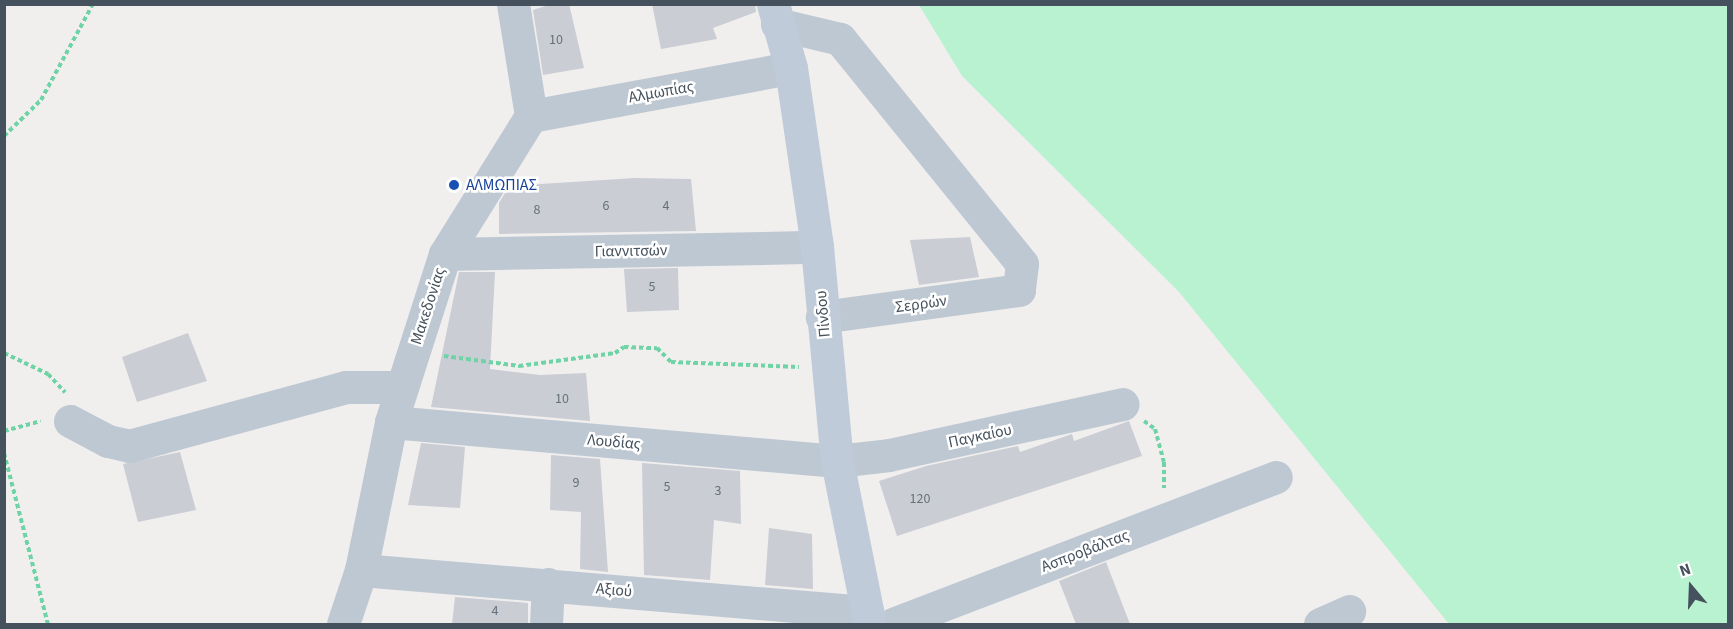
<!DOCTYPE html>
<meta charset="utf-8">
<style>
body{margin:0}
#map{position:relative;width:1733px;height:629px;overflow:hidden;background:#f1eeee;font-family:"Source Sans 3",sans-serif}
div>[style]{position:absolute}
[style*='--x']{left:calc(var(--x)*1px);top:calc(var(--y)*1px);width:calc(var(--w)*1px);rotate:calc(var(--a)*1deg)}
.green>*{inset:0;background:#b9f2d1}
.building>*{inset:0;background:#cacdd4}
.path>*{height:4px;margin-top:-2px;transform-origin:0;background:repeating-linear-gradient(90deg,#6ed3a5 0 4.5px,transparent 0 7.5px)}
.street>*{height:33px;margin:-16.5px;padding:0 16.5px;transform-origin:16.5px;border-radius:16.5px;background:#bec8d2}
.secondary>*{height:33px;margin:-16.5px;padding:0 16.5px;transform-origin:16.5px;border-radius:16.5px;background:#bfcbd9}
.dots>*{width:16px;height:16px;translate:-50% -50%;box-sizing:border-box;border:3px solid #fff;border-radius:50%}
span{translate:-50% -50%;white-space:nowrap;text-align:center;line-height:1.15;-webkit-text-stroke:5px #fff;paint-order:stroke}
.number-label{font-size:14px;color:#66707b}
.number-label span{-webkit-text-stroke-width:0}
.street-label{font-size:16px;color:#45515d}
.transit-label{font-size:16px;color:#164399}
.left{translate:0 -50%;text-align:left}
.frame{position:absolute;inset:0;border:6px solid #45515d;pointer-events:none}
.north{position:absolute;left:1661px;top:557px;width:60px;height:60px;-webkit-text-stroke:4px #fff;paint-order:stroke;rotate:341deg;font-size:16px;font-weight:700;line-height:24px;text-align:center;color:#45515d}
.north::after{content:'';display:block;margin:auto;width:21px;height:27px;background:#45515d;clip-path:polygon(50% 0,100% 100%,50% 72%,0 100%)}
</style>
<div id="map">
<div class="green">
<div style="clip-path:polygon(919px 5px,1728px 5px,1728px 624px,1449px 624px,1179px 292px,962px 76px)"></div>
</div>
<div class="building">
<div style="clip-path:polygon(552px 4px,569px 4px,584px 68px,543px 75px,533px 10px)"></div>
<div style="clip-path:polygon(652px 4px,755px 4px,756px 12px,713px 28px,717px 39px,661px 49px)"></div>
<div style="clip-path:polygon(635px 178px,691px 179px,696px 231px,499px 234px,499px 203px,509px 186px)"></div>
<div style="clip-path:polygon(970px 237px,979px 277px,919px 285px,910px 240px)"></div>
<div style="clip-path:polygon(678px 268px,679px 310px,627px 312px,624px 269px)"></div>
<div style="clip-path:polygon(459px 272px,495px 272px,490px 369px,540px 375px,586px 373px,590px 421px,431px 407px)"></div>
<div style="clip-path:polygon(188px 333px,207px 381px,137px 402px,122px 357px)"></div>
<div style="clip-path:polygon(1129px 421px,1142px 456px,897px 536px,879px 481px,926px 466px,1018px 446px,1020px 452px,1072px 434px,1074px 441px)"></div>
<div style="clip-path:polygon(421px 443px,465px 447px,460px 508px,408px 505px)"></div>
<div style="clip-path:polygon(180px 452px,196px 510px,138px 522px,123px 464px)"></div>
<div style="clip-path:polygon(551px 455px,600px 459px,608px 572px,580px 569px,581px 512px,550px 510px)"></div>
<div style="clip-path:polygon(642px 463px,740px 471px,741px 524px,714px 520px,710px 580px,644px 575px)"></div>
<div style="clip-path:polygon(769px 528px,812px 534px,813px 589px,765px 585px)"></div>
<div style="clip-path:polygon(1106px 562px,1130px 624px,1076px 624px,1059px 581px)"></div>
<div style="clip-path:polygon(455px 597px,528px 603px,528px 624px,452px 624px)"></div>
</div>
<div class="path">
<div style="--x:4;--y:136;--w:52;--a:-44.2"></div>
<div style="--x:41;--y:100;--w:109;--a:-61.6"></div>
<div style="--x:4;--y:353;--w:49;--a:25.5"></div>
<div style="--x:48;--y:374;--w:25;--a:47"></div>
<div style="--x:444;--y:356;--w:76;--a:7.6"></div>
<div style="--x:519;--y:366;--w:97;--a:-7.7"></div>
<div style="--x:615;--y:353;--w:11;--a:-34"></div>
<div style="--x:624;--y:347;--w:33;--a:2"></div>
<div style="--x:657;--y:348;--w:20;--a:45"></div>
<div style="--x:671;--y:362;--w:128;--a:2.2"></div>
<div style="--x:1144;--y:421;--w:14;--a:36"></div>
<div style="--x:1155;--y:429;--w:34;--a:75"></div>
<div style="--x:1164;--y:462;--w:26;--a:90"></div>
<div style="--x:4;--y:431;--w:38;--a:-15"></div>
<div style="--x:4;--y:453;--w:177;--a:75.6"></div>
</div>
<div class="street">
<div style="--x:777;--y:24;--w:65;--a:13.4"></div>
<div style="--x:840;--y:39;--w:289;--a:51"></div>
<div style="--x:1022;--y:264;--w:26;--a:97"></div>
<div style="--x:1019;--y:290;--w:199;--a:172.2"></div>
<div style="--x:531;--y:116;--w:264;--a:-10.5"></div>
<div style="--x:445;--y:254;--w:372;--a:-1.1"></div>
<div style="--x:70;--y:421;--w:43;--a:27.8"></div>
<div style="--x:108;--y:441;--w:22;--a:13"></div>
<div style="--x:129;--y:446;--w:225;--a:-15.2"></div>
<div style="--x:346;--y:387;--w:56;--a:0"></div>
<div style="--x:391;--y:422;--w:448;--a:5"></div>
<div style="--x:837;--y:461;--w:52;--a:-6.6"></div>
<div style="--x:889;--y:455;--w:239;--a:-12.3"></div>
<div style="--x:361;--y:570;--w:507;--a:4.75"></div>
<div style="--x:343;--y:624;--w:57;--a:-71.6"></div>
<div style="--x:361;--y:570;--w:151;--a:-78.5"></div>
<div style="--x:391;--y:422;--w:176;--a:-72.2"></div>
<div style="--x:445;--y:254;--w:163;--a:-58.1"></div>
<div style="--x:531;--y:116;--w:113;--a:-99.1"></div>
<div style="--x:546;--y:624;--w:40;--a:-87.1"></div>
<div style="--x:893;--y:624;--w:410;--a:-21"></div>
<div style="--x:1320;--y:624;--w:32;--a:-24"></div>
</div>
<div class="secondary">
<div style="--x:773;--y:4;--w:66;--a:74.3"></div>
<div style="--x:791;--y:68;--w:181;--a:81.7"></div>
<div style="--x:817;--y:247;--w:215;--a:84.7"></div>
<div style="--x:837;--y:461;--w:166;--a:78.6"></div>
</div>
<div class="dots">
<div style="left:454px;top:185px;background:#1a4fb4"></div>
</div>
<div class="number-label">
<span style="left:556px;top:40px">10</span>
<span style="left:606px;top:206px">6</span>
<span style="left:666px;top:206px">4</span>
<span style="left:537px;top:210px">8</span>
<span style="left:652px;top:287px">5</span>
<span style="left:562px;top:399px">10</span>
<span style="left:576px;top:483px">9</span>
<span style="left:667px;top:487px">5</span>
<span style="left:718px;top:491px">3</span>
<span style="left:920px;top:499px">120</span>
<span style="left:495px;top:611px">4</span>
</div>
<div class="street-label">
<span style="left:661px;top:92px;rotate:-10deg">Αλμωπίας</span>
<span style="left:631px;top:251px;rotate:-1deg">Γιαννιτσών</span>
<span style="left:921px;top:304px;rotate:-8deg">Σερρών</span>
<span style="left:428px;top:306px;rotate:-72deg">Μακεδονίας</span>
<span style="left:823px;top:314px;rotate:-95deg">Πίνδου</span>
<span style="left:980px;top:436px;rotate:-12deg">Παγκαίου</span>
<span style="left:614px;top:442px;rotate:5deg">Λουδίας</span>
<span style="left:1085px;top:551px;rotate:-21deg">Ασπροβάλτας</span>
<span style="left:614px;top:590px;rotate:5deg">Αξιού</span>
</div>
<div class="transit-label">
<span class="left" style="left:466px;top:185px">ΑΛΜΩΠΙΑΣ</span>
</div>
<div class="frame"></div>
<div class="north">N</div>
</div>
